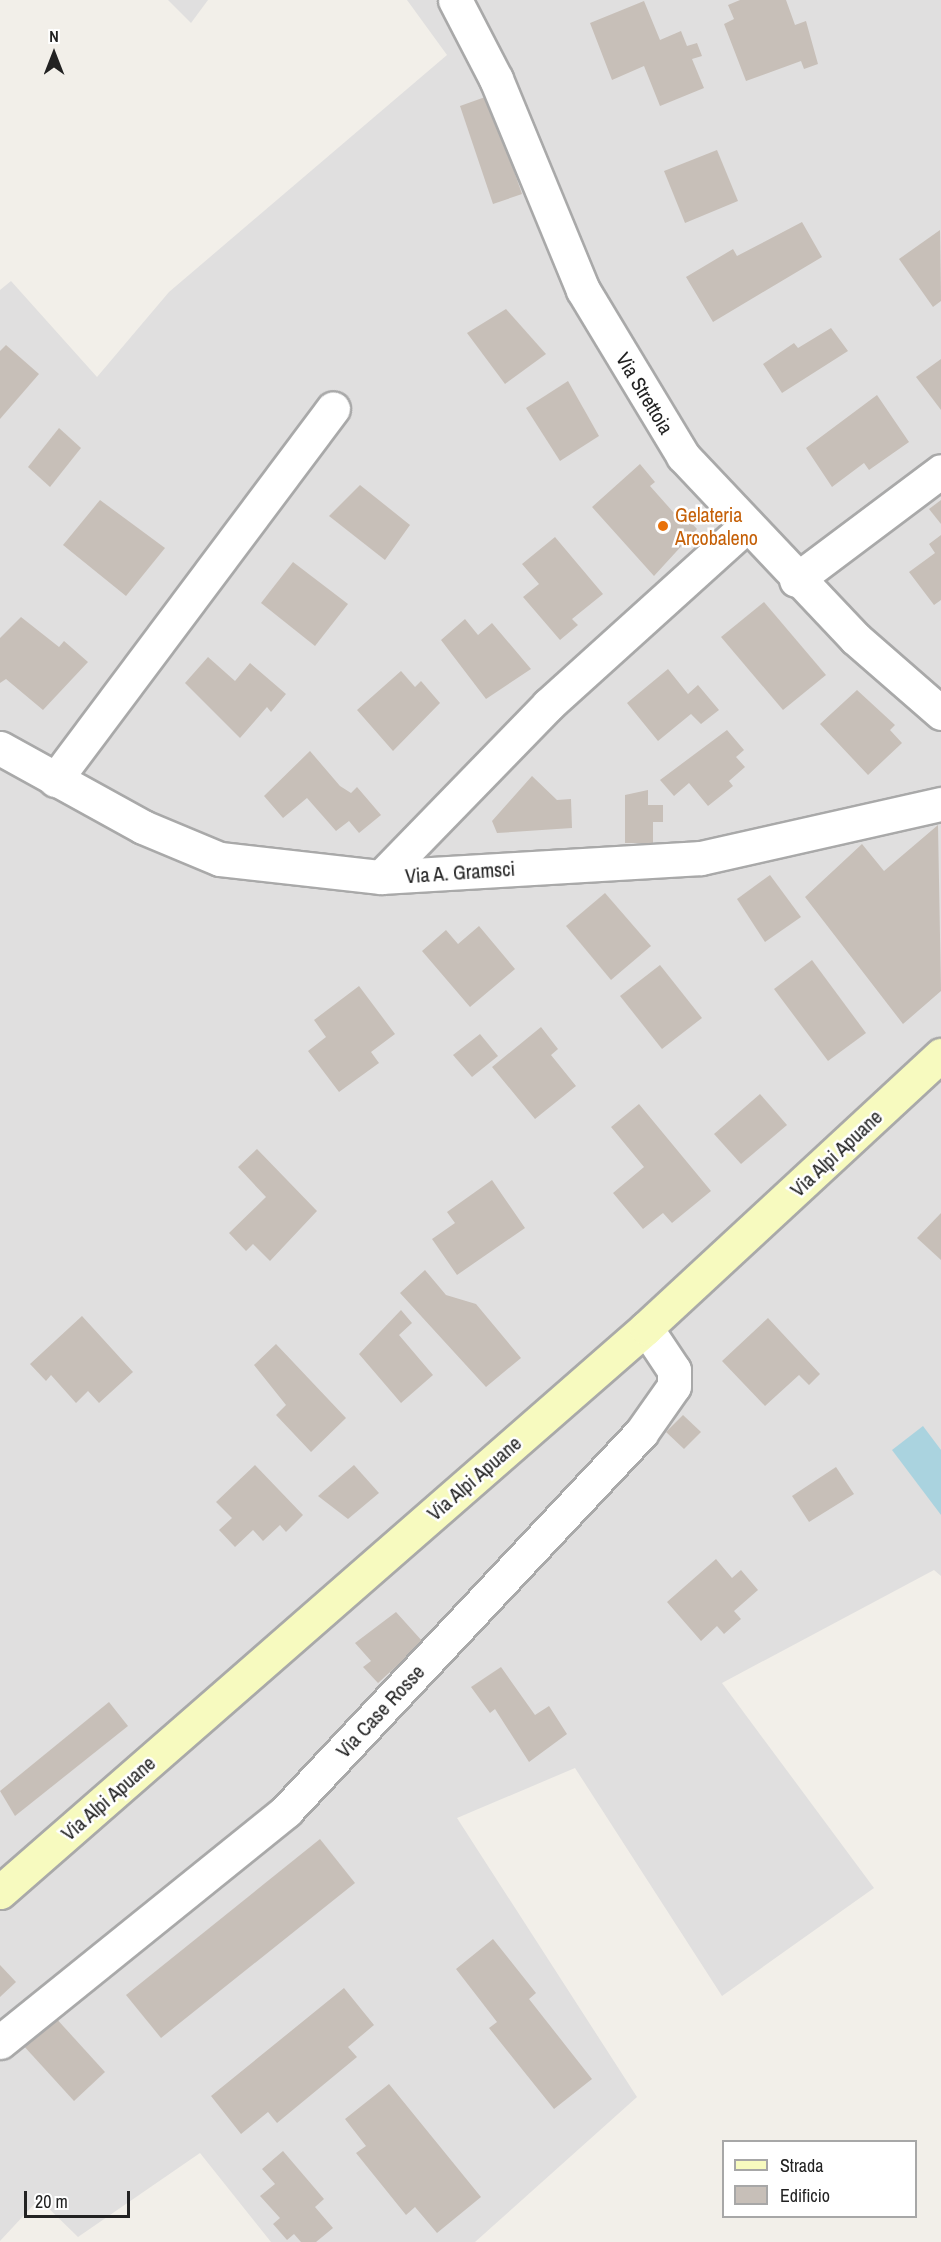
<!DOCTYPE html>
<style>
body{margin:0}
#map{position:relative;width:941px;height:2242px;overflow:hidden;background:#f2efe9;font-family:"Archivo Narrow",sans-serif}
div>[style]{position:absolute}
[style*='--x']{left:calc(var(--x)*1px);top:calc(var(--y)*1px);width:calc(var(--w)*1px);rotate:calc(var(--a)*1deg)}
.residential>*{inset:0;background:#e0dfdf}
.water>*{inset:0;background:#aad3df}
.building>*{inset:0;background:#c7bfb8}
.roads{filter:drop-shadow(2px 0 #a9a9a9) drop-shadow(-2px 0 #a9a9a9) drop-shadow(0 2px #a9a9a9) drop-shadow(0 -2px #a9a9a9)}
.minor>*{height:33px;margin:-16.5px;padding:0 16.5px;transform-origin:16.5px;border-radius:16.5px;background:#fff}
.secondary>*{height:33px;margin:-16.5px;padding:0 16.5px;transform-origin:16.5px;border-radius:16.5px;background:#f7fabf}
.dots>*{width:16px;height:16px;translate:-50% -50%;box-sizing:border-box;border:3px solid #fff;border-radius:50%}
span{translate:-50% -50%;white-space:nowrap;text-align:center;line-height:1.15;-webkit-text-stroke:5px #fff;paint-order:stroke}
.street-label{font-size:20px;color:#222}
.food-label{font-size:20px;color:#c56008}
.left{translate:0 -50%;text-align:left}
.legend{position:absolute;left:722px;top:2140px;width:195px;height:78px;box-sizing:border-box;background:#fff;border:2px solid #a7a7a7;margin:0;padding:8px 10px;list-style:none;font-size:18px;color:#222}
.legend li{display:flex;align-items:center;gap:12px;height:30px}
.legend b{width:30px;border:2px solid #a7a7a7}
.north{position:absolute;left:24px;top:24px;width:60px;height:60px;-webkit-text-stroke:4px #fff;paint-order:stroke;rotate:0deg;font-size:16px;font-weight:700;line-height:24px;text-align:center;color:#222}
.north::after{content:'';display:block;margin:auto;width:21px;height:27px;background:#222;clip-path:polygon(50% 0,100% 100%,50% 72%,0 100%)}
.scale{position:absolute;left:24px;top:2191px;width:106px;height:27px;box-sizing:border-box;border:3px solid #222;border-top:0;padding-left:8px;font-size:18px;line-height:21px;white-space:nowrap;color:#222;-webkit-text-stroke:4px #fff;paint-order:stroke}
</style>
<div id="map">
<div class="residential">
<div style="clip-path:polygon(168px 0,208px 0,191px 23px)"></div>
<div style="clip-path:polygon(407px 0,941px 0,941px 1576px,934px 1570px,722px 1683px,874px 1888px,722px 1996px,575px 1768px,457px 1818px,637px 2097px,475px 2242px,271px 2242px,200px 2153px,78px 2237px,39px 2199px,0 2241px,0 290px,11px 281px,97px 377px,169px 292px,447px 55px)"></div>
</div>
<div class="water">
<div style="clip-path:polygon(923px 1426px,941px 1450px,941px 1515px,892px 1450px)"></div>
</div>
<div class="building">
<div style="clip-path:polygon(740px 0,786px 0,795px 25px,806px 21px,818px 64px,804px 69px,801px 61px,746px 81px,724px 24px,734px 19px,728px 5px)"></div>
<div style="clip-path:polygon(644px 1px,660px 40px,681px 31px,687px 46px,697px 43px,702px 56px,692px 59px,704px 88px,660px 106px,644px 66px,612px 80px,590px 23px)"></div>
<div style="clip-path:polygon(488px 96px,522px 194px,493px 204px,460px 106px)"></div>
<div style="clip-path:polygon(717px 150px,738px 201px,685px 223px,664px 171px)"></div>
<div style="clip-path:polygon(802px 222px,822px 257px,713px 322px,686px 277px,733px 249px,737px 256px)"></div>
<div style="clip-path:polygon(940px 230px,941px 301px,933px 307px,899px 259px)"></div>
<div style="clip-path:polygon(506px 309px,546px 354px,505px 384px,467px 333px)"></div>
<div style="clip-path:polygon(831px 328px,848px 351px,782px 393px,763px 364px,794px 343px,798px 348px)"></div>
<div style="clip-path:polygon(6px 345px,39px 374px,0 419px,0 351px)"></div>
<div style="clip-path:polygon(941px 359px,941px 410px,916px 377px)"></div>
<div style="clip-path:polygon(568px 381px,599px 436px,560px 461px,526px 408px)"></div>
<div style="clip-path:polygon(877px 395px,909px 442px,869px 470px,864px 463px,832px 487px,806px 448px)"></div>
<div style="clip-path:polygon(59px 428px,81px 448px,50px 487px,28px 467px)"></div>
<div style="clip-path:polygon(640px 464px,655px 482px,650px 486px,682px 522px,686px 517px,697px 529px,654px 576px,592px 507px)"></div>
<div style="clip-path:polygon(360px 485px,410px 525px,385px 560px,329px 516px)"></div>
<div style="clip-path:polygon(100px 500px,165px 548px,126px 596px,63px 545px)"></div>
<div style="clip-path:polygon(941px 500px,941px 524px,929px 509px)"></div>
<div style="clip-path:polygon(941px 535px,941px 600px,934px 605px,909px 572px,935px 553px,929px 544px)"></div>
<div style="clip-path:polygon(555px 537px,603px 594px,572px 619px,578px 625px,560px 640px,523px 597px,539px 584px,522px 564px)"></div>
<div style="clip-path:polygon(293px 562px,348px 604px,315px 646px,261px 603px)"></div>
<div style="clip-path:polygon(764px 602px,826px 675px,783px 710px,721px 637px)"></div>
<div style="clip-path:polygon(21px 617px,59px 647px,64px 641px,88px 662px,43px 710px,6px 679px,0 683px,0 638px)"></div>
<div style="clip-path:polygon(465px 619px,478px 635px,492px 623px,531px 669px,486px 699px,441px 640px)"></div>
<div style="clip-path:polygon(208px 657px,235px 681px,250px 663px,286px 694px,271px 712px,267px 707px,240px 738px,185px 683px)"></div>
<div style="clip-path:polygon(668px 669px,688px 694px,698px 685px,719px 710px,701px 724px,691px 714px,658px 741px,627px 703px)"></div>
<div style="clip-path:polygon(401px 671px,415px 687px,421px 681px,440px 703px,393px 751px,357px 710px)"></div>
<div style="clip-path:polygon(857px 690px,895px 725px,890px 730px,902px 743px,868px 775px,820px 724px)"></div>
<div style="clip-path:polygon(727px 730px,744px 750px,736px 757px,745px 767px,729px 781px,733px 786px,708px 806px,689px 783px,674px 796px,660px 780px)"></div>
<div style="clip-path:polygon(310px 751px,340px 786px,351px 793px,357px 787px,381px 815px,359px 833px,349px 821px,336px 831px,307px 798px,283px 818px,264px 796px)"></div>
<div style="clip-path:polygon(532px 776px,557px 800px,571px 799px,572px 828px,497px 833px,492px 821px)"></div>
<div style="clip-path:polygon(648px 790px,648px 805px,663px 805px,663px 822px,653px 822px,653px 843px,625px 843px,625px 795px)"></div>
<div style="clip-path:polygon(938px 825px,941px 991px,903px 1024px,805px 897px,862px 844px,884px 871px)"></div>
<div style="clip-path:polygon(770px 875px,801px 917px,765px 942px,737px 899px)"></div>
<div style="clip-path:polygon(605px 893px,651px 946px,611px 980px,566px 926px)"></div>
<div style="clip-path:polygon(479px 926px,515px 969px,470px 1007px,422px 951px,446px 930px,458px 944px)"></div>
<div style="clip-path:polygon(812px 960px,866px 1033px,828px 1061px,774px 989px)"></div>
<div style="clip-path:polygon(660px 965px,702px 1018px,662px 1049px,620px 996px)"></div>
<div style="clip-path:polygon(359px 986px,395px 1034px,371px 1052px,379px 1063px,339px 1092px,308px 1051px,326px 1037px,314px 1020px)"></div>
<div style="clip-path:polygon(541px 1027px,558px 1049px,551px 1055px,576px 1086px,535px 1119px,492px 1067px)"></div>
<div style="clip-path:polygon(480px 1034px,498px 1056px,472px 1077px,453px 1055px)"></div>
<div style="clip-path:polygon(760px 1094px,787px 1125px,741px 1164px,714px 1134px)"></div>
<div style="clip-path:polygon(639px 1104px,711px 1191px,672px 1223px,663px 1213px,643px 1229px,613px 1193px,644px 1167px,611px 1127px)"></div>
<div style="clip-path:polygon(257px 1149px,317px 1211px,270px 1261px,253px 1244px,246px 1251px,229px 1233px,266px 1197px,238px 1167px)"></div>
<div style="clip-path:polygon(492px 1180px,525px 1228px,457px 1275px,432px 1239px,455px 1223px,447px 1212px)"></div>
<div style="clip-path:polygon(941px 1213px,941px 1260px,917px 1238px)"></div>
<div style="clip-path:polygon(425px 1270px,446px 1295px,476px 1304px,521px 1358px,486px 1387px,400px 1293px)"></div>
<div style="clip-path:polygon(401px 1310px,412px 1323px,399px 1335px,433px 1375px,401px 1403px,359px 1354px)"></div>
<div style="clip-path:polygon(82px 1316px,133px 1372px,99px 1403px,88px 1391px,76px 1403px,51px 1375px,46px 1381px,30px 1364px)"></div>
<div style="clip-path:polygon(768px 1318px,820px 1374px,809px 1385px,799px 1375px,765px 1406px,722px 1361px)"></div>
<div style="clip-path:polygon(276px 1344px,346px 1418px,311px 1452px,276px 1415px,286px 1405px,254px 1365px)"></div>
<div style="clip-path:polygon(683px 1415px,701px 1432px,684px 1449px,666px 1432px)"></div>
<div style="clip-path:polygon(255px 1465px,303px 1515px,286px 1532px,280px 1525px,263px 1541px,253px 1530px,235px 1547px,219px 1530px,232px 1518px,216px 1502px)"></div>
<div style="clip-path:polygon(354px 1465px,379px 1493px,348px 1519px,318px 1496px)"></div>
<div style="clip-path:polygon(836px 1467px,854px 1494px,809px 1522px,792px 1496px)"></div>
<div style="clip-path:polygon(716px 1559px,732px 1578px,741px 1570px,758px 1590px,734px 1611px,741px 1619px,724px 1634px,717px 1626px,701px 1641px,667px 1602px)"></div>
<div style="clip-path:polygon(396px 1612px,423px 1642px,378px 1683px,363px 1667px,371px 1661px,355px 1643px)"></div>
<div style="clip-path:polygon(501px 1667px,535px 1715px,549px 1706px,567px 1734px,529px 1762px,495px 1709px,490px 1713px,471px 1687px)"></div>
<div style="clip-path:polygon(109px 1702px,128px 1726px,15px 1816px,0 1791px)"></div>
<div style="clip-path:polygon(320px 1839px,355px 1883px,161px 2038px,126px 1995px)"></div>
<div style="clip-path:polygon(493px 1939px,536px 1993px,529px 1999px,592px 2079px,554px 2109px,489px 2028px,497px 2022px,456px 1969px)"></div>
<div style="clip-path:polygon(0 1965px,16px 1982px,0 1997px)"></div>
<div style="clip-path:polygon(344px 1988px,374px 2025px,348px 2047px,357px 2057px,277px 2123px,268px 2112px,241px 2134px,211px 2096px)"></div>
<div style="clip-path:polygon(54px 2016px,105px 2072px,74px 2101px,22px 2044px)"></div>
<div style="clip-path:polygon(389px 2084px,481px 2197px,437px 2233px,415px 2207px,406px 2215px,356px 2153px,366px 2146px,345px 2119px)"></div>
<div style="clip-path:polygon(283px 2151px,324px 2199px,315px 2207px,333px 2228px,316px 2242px,301px 2242px,294px 2234px,287px 2240px,273px 2224px,280px 2218px,260px 2196px,275px 2184px,262px 2169px)"></div>
</div>
<div class="roads">
<div class="minor">
<div style="--x:455;--y:0;--w:89;--a:62.6"></div>
<div style="--x:496;--y:79;--w:228;--a:67.6"></div>
<div style="--x:583;--y:290;--w:194;--a:58.9"></div>
<div style="--x:683;--y:456;--w:250;--a:46.6"></div>
<div style="--x:855;--y:638;--w:114;--a:41.1"></div>
<div style="--x:796;--y:580;--w:181;--a:-36.9"></div>
<div style="--x:0;--y:748;--w:163;--a:28.9"></div>
<div style="--x:143;--y:827;--w:83;--a:22.6"></div>
<div style="--x:220;--y:859;--w:162;--a:6.4"></div>
<div style="--x:381;--y:877;--w:321;--a:-3.4"></div>
<div style="--x:701;--y:858;--w:246;--a:-12.7"></div>
<div style="--x:55;--y:780;--w:464;--a:-53.2"></div>
<div style="--x:381;--y:877;--w:240;--a:-45.8"></div>
<div style="--x:548;--y:705;--w:266;--a:-42.1"></div>
<div style="--x:0;--y:2042;--w:368;--a:-38.9"></div>
<div style="--x:286;--y:1811;--w:519;--a:-46.8"></div>
<div style="--x:641;--y:1433;--w:57;--a:-54.9"></div>
<div style="--x:674;--y:1386;--w:16;--a:-90"></div>
<div style="--x:674;--y:1370;--w:50;--a:-123.7"></div>
</div>
<div class="secondary">
<div style="--x:0;--y:1892;--w:858;--a:-41.12"></div>
<div style="--x:646;--y:1328;--w:402;--a:-42.8"></div>
</div>
</div>
<div class="dots">
<div style="left:663px;top:526px;background:#e8710a"></div>
</div>
<div class="street-label">
<span style="left:645px;top:393px;rotate:59deg">Via Strettoia</span>
<span style="left:460px;top:872px;rotate:-4deg">Via A. Gramsci</span>
<span style="left:836px;top:1153px;rotate:-43deg">Via Alpi Apuane</span>
<span style="left:474px;top:1478px;rotate:-41deg">Via Alpi Apuane</span>
<span style="left:380px;top:1711px;rotate:-47deg">Via Case Rosse</span>
<span style="left:108px;top:1798px;rotate:-41deg">Via Alpi Apuane</span>
</div>
<div class="food-label">
<span class="left" style="left:675px;top:526px">Gelateria<br>Arcobaleno</span>
</div>
<ul class="legend">
<li><b style="height:8px;background:#f7fabf"></b>Strada</li>
<li><b style="height:16px;background:#c7bfb8"></b>Edificio</li>
</ul>
<div class="north">N</div>
<div class="scale">20 m</div>
</div>
